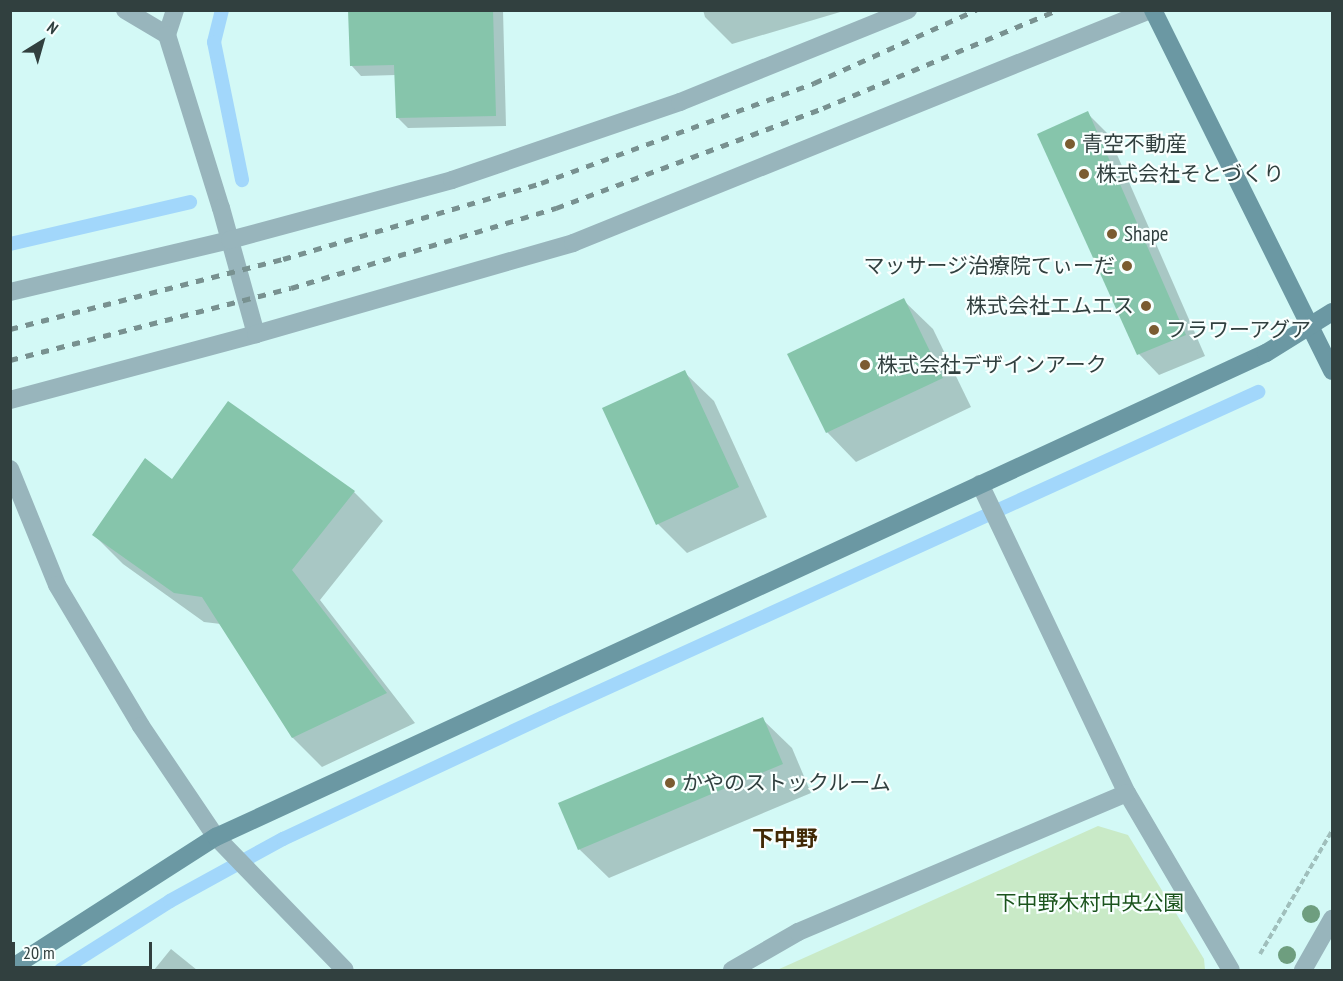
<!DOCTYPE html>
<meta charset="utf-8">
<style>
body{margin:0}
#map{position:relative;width:1343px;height:981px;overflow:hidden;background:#d3f9f6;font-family:"PT Sans Narrow","Noto Sans JP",sans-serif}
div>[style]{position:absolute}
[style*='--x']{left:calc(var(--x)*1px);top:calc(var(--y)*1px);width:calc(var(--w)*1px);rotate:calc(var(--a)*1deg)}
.green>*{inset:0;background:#c9eac7}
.shadow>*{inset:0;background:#0003}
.stream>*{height:14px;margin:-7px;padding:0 7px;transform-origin:7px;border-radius:7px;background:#a2d7fb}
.building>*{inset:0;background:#86c5ab}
.path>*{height:4px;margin-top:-2px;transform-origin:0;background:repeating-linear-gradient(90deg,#a0bfbc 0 6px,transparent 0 9px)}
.street>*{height:18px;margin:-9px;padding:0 9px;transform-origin:9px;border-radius:9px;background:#98b5bc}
.secondary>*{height:18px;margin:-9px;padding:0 9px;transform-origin:9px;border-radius:9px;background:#6b98a3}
.rail>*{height:4.5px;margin-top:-2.25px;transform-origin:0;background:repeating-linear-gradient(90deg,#789190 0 8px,transparent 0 16px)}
.trees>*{width:18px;height:18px;margin:-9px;border-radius:50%;background:#6e9e7f}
.dots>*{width:16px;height:16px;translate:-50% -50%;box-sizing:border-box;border:3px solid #f8fffe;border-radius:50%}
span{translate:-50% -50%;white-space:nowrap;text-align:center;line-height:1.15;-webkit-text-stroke:4.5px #f8fffe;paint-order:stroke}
.poi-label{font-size:21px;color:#31403f}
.left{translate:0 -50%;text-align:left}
.right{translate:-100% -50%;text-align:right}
.park-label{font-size:21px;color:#1b541d}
.neighbourhood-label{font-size:22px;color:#412905;font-weight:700}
.frame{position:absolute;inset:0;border:12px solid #31403f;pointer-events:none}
.north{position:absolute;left:12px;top:12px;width:60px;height:60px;-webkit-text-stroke:4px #f8fffe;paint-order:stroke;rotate:37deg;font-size:16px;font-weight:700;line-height:24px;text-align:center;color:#31403f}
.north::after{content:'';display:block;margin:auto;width:21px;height:27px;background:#31403f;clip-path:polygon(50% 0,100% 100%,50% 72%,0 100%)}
.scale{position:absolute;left:12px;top:942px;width:140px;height:27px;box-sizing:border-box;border:3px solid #31403f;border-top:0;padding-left:8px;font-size:18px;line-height:21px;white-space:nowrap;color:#31403f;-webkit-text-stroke:4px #f8fffe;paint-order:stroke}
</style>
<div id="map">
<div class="green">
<div style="clip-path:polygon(1098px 826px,1128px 835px,1204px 959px,1205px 970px,777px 970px)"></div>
</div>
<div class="shadow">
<div style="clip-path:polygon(350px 10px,503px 10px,506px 126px,408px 128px,397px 117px,396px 75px,361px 76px,351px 65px)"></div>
<div style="clip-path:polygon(703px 10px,847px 10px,732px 44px,705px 17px)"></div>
<div style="clip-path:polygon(1087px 113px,1108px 134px,1205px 356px,1159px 375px,1139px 354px,1039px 135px)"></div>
<div style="clip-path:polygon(903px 300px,933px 329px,971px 407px,856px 462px,827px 432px)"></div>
<div style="clip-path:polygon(684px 372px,714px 401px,767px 517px,687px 553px,658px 524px)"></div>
<div style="clip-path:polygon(173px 481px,354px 492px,383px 521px,320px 600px,415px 723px,322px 767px,293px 738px,221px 624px,204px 622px,123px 564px,94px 535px)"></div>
<div style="clip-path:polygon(762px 719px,792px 748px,811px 793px,609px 878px,579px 849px)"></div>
<div style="clip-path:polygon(171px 949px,197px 970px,154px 970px)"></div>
</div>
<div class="stream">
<div style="--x:222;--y:10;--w:33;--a:104"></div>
<div style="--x:214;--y:42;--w:141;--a:78.5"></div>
<div style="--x:10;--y:244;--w:185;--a:-13.1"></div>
<div style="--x:61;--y:970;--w:129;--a:-32.3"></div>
<div style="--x:170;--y:901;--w:129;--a:-28.8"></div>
<div style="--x:283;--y:839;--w:297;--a:-25.1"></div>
<div style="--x:552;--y:713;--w:776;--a:-24.45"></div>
</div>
<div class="building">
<div style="clip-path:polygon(348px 10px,493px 10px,496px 116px,396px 118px,394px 65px,350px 66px)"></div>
<div style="clip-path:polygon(1088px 111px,1186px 335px,1137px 355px,1037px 134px)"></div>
<div style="clip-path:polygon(904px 298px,943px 378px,826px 433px,787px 354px)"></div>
<div style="clip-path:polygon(685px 370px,739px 487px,656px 525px,602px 408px)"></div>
<div style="clip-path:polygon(228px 401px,355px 491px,292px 570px,387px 693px,292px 738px,202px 597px,174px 593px,92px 535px,145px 458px,172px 479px)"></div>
<div style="clip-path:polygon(763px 717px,783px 764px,578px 850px,558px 803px)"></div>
</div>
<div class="path">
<div style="--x:1260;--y:954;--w:143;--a:-59.7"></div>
</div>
<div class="street">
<div style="--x:125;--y:10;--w:49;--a:30.8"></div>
<div style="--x:175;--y:10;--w:26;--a:108"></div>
<div style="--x:167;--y:35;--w:181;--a:72.7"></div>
<div style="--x:221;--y:208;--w:131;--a:74.5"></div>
<div style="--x:10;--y:292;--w:226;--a:-13.3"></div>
<div style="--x:230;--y:240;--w:230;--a:-15.1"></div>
<div style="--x:452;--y:180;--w:241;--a:-18.9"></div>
<div style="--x:680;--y:102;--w:246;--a:-22"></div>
<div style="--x:10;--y:400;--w:255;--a:-15"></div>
<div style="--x:256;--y:334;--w:330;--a:-16"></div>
<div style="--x:573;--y:243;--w:622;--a:-21.99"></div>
<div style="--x:10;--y:469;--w:125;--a:67.9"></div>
<div style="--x:57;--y:585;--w:164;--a:59.2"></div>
<div style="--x:141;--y:726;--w:134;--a:56"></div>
<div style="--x:216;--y:837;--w:185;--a:45.9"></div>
<div style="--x:980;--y:484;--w:342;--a:64.6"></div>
<div style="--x:1127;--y:793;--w:205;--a:59.6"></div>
<div style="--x:732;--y:970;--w:76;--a:-29.9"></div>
<div style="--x:798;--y:932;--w:357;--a:-22.9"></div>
<div style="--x:1303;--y:970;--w:59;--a:-60.4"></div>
</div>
<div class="secondary">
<div style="--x:1153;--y:10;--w:403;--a:63.6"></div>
<div style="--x:10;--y:969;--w:245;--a:-32.7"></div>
<div style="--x:216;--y:837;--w:1156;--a:-24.75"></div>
<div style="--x:1266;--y:353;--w:78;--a:-31.8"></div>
</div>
<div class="rail">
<div style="--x:10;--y:329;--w:282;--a:-14.4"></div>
<div style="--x:283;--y:259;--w:269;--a:-16.4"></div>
<div style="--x:541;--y:183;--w:291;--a:-20.1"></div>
<div style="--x:814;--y:83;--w:178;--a:-24.3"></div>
<div style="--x:10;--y:360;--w:290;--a:-14.4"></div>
<div style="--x:291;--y:288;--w:277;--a:-16.8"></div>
<div style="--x:556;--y:208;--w:285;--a:-20.5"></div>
<div style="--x:823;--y:108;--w:254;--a:-22.7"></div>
</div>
<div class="trees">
<div style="left:1311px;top:914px"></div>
<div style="left:1287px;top:955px"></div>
</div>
<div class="dots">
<div style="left:1070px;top:144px;background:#7b5c31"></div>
<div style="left:1084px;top:174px;background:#7b5c31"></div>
<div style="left:1112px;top:234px;background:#7b5c31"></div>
<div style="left:1127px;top:266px;background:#7b5c31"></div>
<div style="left:1146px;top:306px;background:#7b5c31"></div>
<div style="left:1154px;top:330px;background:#7b5c31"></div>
<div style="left:865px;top:365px;background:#7b5c31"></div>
<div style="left:670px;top:783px;background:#7b5c31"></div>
</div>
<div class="poi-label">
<span class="left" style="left:1082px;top:144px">青空不動産</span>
<span class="left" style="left:1096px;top:174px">株式会社そとづくり</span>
<span class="left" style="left:1124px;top:234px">Shape</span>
<span class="right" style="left:1115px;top:266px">マッサージ治療院てぃーだ</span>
<span class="right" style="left:1134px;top:306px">株式会社エムエス</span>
<span class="left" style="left:1166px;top:330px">フラワーアグア</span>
<span class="left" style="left:877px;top:365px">株式会社デザインアーク</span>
<span class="left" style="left:682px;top:783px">かやのストックルーム</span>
</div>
<div class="park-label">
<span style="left:1090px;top:903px">下中野木村中央公園</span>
</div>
<div class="neighbourhood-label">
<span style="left:785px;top:839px">下中野</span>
</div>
<div class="frame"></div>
<div class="north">N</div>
<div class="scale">20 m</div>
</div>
